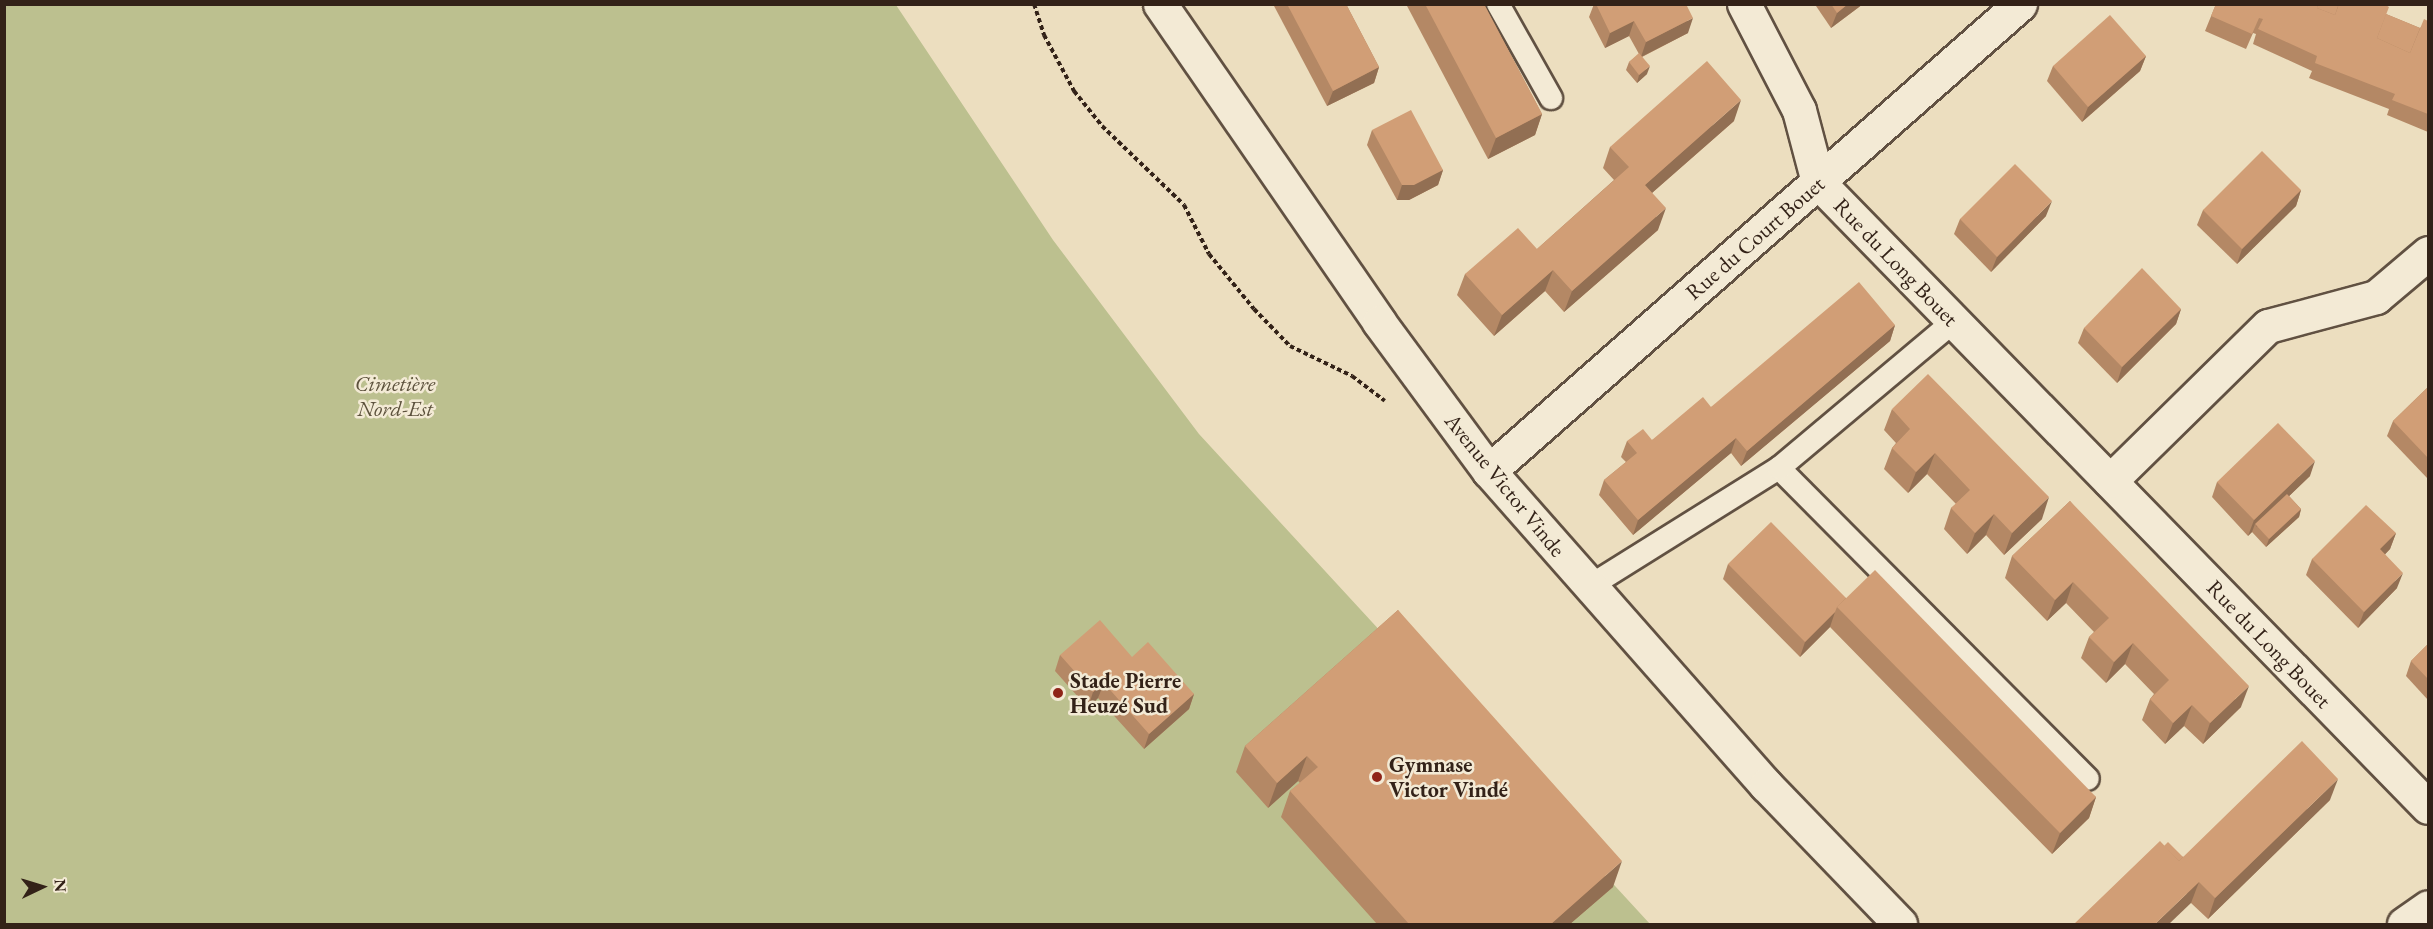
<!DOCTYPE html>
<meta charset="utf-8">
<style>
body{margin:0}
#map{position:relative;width:2433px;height:929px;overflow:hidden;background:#ecdebf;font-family:"EB Garamond",serif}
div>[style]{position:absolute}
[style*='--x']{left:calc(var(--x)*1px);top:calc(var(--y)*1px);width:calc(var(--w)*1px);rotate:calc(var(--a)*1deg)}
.green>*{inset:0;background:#bcc08f}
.path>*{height:4px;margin-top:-2px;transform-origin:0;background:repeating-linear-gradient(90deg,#332218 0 4.5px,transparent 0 7.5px)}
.roads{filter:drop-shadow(2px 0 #615142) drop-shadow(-2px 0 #615142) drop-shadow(0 2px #615142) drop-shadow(0 -2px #615142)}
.service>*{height:22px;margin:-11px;padding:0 11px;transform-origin:11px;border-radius:11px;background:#f3ead5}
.minor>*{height:33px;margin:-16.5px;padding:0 16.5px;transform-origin:16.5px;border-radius:16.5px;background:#f3ead5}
.wall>*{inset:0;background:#b48865}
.shaded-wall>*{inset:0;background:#926f53}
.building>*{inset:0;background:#d19e76}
.dots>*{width:16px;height:16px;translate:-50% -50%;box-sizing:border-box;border:3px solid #f3ead5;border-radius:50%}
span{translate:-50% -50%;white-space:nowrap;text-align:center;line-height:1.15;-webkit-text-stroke:5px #f3ead5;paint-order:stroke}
.street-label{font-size:22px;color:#332218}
.park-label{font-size:22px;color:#5c513c;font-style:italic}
.poi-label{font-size:22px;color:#332218;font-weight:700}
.left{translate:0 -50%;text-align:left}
.frame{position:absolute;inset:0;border:6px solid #332218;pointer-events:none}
.north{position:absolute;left:12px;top:857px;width:60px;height:60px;-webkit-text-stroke:4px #f3ead5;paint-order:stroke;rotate:86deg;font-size:16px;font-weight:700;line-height:24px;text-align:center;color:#332218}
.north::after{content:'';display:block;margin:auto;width:21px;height:27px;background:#332218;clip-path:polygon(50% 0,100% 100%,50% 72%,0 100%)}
</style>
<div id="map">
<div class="green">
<div style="clip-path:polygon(5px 4px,896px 5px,1053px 240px,1199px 434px,1650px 924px,5px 924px)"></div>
</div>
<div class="path">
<div style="--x:1034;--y:4;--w:33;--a:72"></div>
<div style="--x:1044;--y:35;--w:64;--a:61.8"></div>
<div style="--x:1074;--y:91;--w:45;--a:51.3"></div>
<div style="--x:1102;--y:126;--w:114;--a:43.9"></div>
<div style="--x:1184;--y:205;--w:55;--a:63"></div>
<div style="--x:1209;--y:254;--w:71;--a:50.7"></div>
<div style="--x:1254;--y:309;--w:52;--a:45.8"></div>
<div style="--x:1290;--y:346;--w:69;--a:25.8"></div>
<div style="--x:1352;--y:376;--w:41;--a:37.1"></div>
</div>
<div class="roads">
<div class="service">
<div style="--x:1498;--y:4;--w:108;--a:60.6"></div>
<div style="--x:1779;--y:468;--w:438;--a:45.2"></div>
<div style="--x:1590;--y:586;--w:223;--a:-32"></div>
<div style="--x:1779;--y:468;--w:229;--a:-40"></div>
</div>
<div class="minor">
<div style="--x:1160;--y:4;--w:386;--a:55.4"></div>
<div style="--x:1379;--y:322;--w:185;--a:53.6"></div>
<div style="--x:1489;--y:471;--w:419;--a:48.6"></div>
<div style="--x:1766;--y:785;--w:193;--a:46"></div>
<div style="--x:1744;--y:4;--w:119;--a:62.6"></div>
<div style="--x:1799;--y:110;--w:74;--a:75.2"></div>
<div style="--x:1818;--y:182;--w:873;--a:45.7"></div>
<div style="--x:1489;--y:471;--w:707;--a:-41.33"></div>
<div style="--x:2110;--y:481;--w:221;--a:-44.5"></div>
<div style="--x:2268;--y:326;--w:112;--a:-15"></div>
<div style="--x:2376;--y:297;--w:68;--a:-40.2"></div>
<div style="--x:2404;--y:924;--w:29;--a:-35"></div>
</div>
</div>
<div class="wall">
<div style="clip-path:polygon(1273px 4px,1346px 4px,1379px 67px,1374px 83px,1327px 106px)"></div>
<div style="clip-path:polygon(1406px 4px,1484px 4px,1542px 114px,1535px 135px,1488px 159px)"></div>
<div style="clip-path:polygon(1594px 4px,1686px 4px,1688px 33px,1642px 57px,1647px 74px,1637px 83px,1626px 70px,1629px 62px,1639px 54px,1629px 36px,1605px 48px,1589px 17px)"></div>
<div style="clip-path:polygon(1816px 4px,1863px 4px,1831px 28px,1816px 6px)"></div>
<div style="clip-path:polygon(2216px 4px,2338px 6px,2386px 14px,2420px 28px,2428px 21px,2428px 132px,2387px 115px,2389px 109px,2309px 78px,2312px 71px,2253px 44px,2256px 34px,2253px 33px,2246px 49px,2205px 31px)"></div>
<div style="clip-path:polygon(2146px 56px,2140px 71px,2082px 122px,2047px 81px,2053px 66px)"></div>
<div style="clip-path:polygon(1734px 121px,1652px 193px,1658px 230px,1564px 312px,1545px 291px,1494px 336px,1457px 295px,1465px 274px,1537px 249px,1614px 180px,1603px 168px,1610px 147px)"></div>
<div style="clip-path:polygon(1372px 130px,1443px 170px,1438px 185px,1409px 200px,1397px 200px,1367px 145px)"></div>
<div style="clip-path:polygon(2301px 190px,2296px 206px,2237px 264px,2197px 225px,2203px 210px)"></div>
<div style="clip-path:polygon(2046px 216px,1991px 272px,1954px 234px,1960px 219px)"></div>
<div style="clip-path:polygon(2181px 309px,2176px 324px,2117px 383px,2078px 343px,2084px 328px)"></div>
<div style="clip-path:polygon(1895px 325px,1890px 341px,1741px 466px,1731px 453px,1633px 535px,1599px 495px,1604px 480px,1626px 462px,1621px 457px,1627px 441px,1652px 440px,1711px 407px)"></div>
<div style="clip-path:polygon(2428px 387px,2428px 479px,2387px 436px,2393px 421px)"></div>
<div style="clip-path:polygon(1892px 409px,2042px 519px,2004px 555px,1986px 535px,1967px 554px,1944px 529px,1951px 508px,1956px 504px,1927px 474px,1908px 493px,1884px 469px,1892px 448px,1896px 443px,1884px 430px)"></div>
<div style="clip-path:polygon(2310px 476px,2289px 496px,2301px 509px,2299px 517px,2266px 547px,2252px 532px,2248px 536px,2212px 497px,2217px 482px)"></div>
<div style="clip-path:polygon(2070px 501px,2241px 707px,2203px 744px,2184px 726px,2165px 744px,2142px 720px,2150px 699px,2154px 694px,2125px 664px,2106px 683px,2081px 658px,2089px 637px,2094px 632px,2066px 603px,2047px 621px,2005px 578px,2012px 556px)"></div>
<div style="clip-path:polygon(2396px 533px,2390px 549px,2385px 554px,2397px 588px,2358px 628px,2306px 575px,2312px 559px)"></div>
<div style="clip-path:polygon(1728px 564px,1846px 598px,2096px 797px,2089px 818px,2052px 854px,1830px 627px,1800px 657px,1723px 579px)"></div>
<div style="clip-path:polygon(1398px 610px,1613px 887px,1570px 924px,1377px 924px,1281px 817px,1290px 791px,1300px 783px,1298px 781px,1268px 808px,1236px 772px,1245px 746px)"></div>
<div style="clip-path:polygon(2428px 644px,2428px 700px,2406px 676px,2411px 661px)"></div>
<div style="clip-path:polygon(1060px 655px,1132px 657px,1194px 694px,1189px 709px,1144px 749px,1098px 698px,1088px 708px,1055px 671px)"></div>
<div style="clip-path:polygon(2330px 800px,2208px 919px,2191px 903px,2164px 846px,2183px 857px)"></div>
</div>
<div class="shaded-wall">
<div style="clip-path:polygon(1848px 4px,1863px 4px,1831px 28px,1837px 13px)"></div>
<div style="clip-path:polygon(1693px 18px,1688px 33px,1641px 57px,1646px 42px)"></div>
<div style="clip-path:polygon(1634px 21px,1629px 36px,1605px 48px,1610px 33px)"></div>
<div style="clip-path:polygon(2146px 56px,2140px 71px,2082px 122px,2088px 107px)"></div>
<div style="clip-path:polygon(1650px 66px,1647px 74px,1637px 83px,1639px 75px)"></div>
<div style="clip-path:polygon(1379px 67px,1374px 83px,1327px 106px,1333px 91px)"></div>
<div style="clip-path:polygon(1741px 100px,1734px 121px,1637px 206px,1645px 185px)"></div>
<div style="clip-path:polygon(1542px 114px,1535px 135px,1488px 159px,1496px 138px)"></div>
<div style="clip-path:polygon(1443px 170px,1438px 185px,1409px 200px,1397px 200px,1402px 185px)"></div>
<div style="clip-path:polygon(2301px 190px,2296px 206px,2237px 264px,2242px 249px)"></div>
<div style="clip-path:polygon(2052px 201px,2046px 216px,1991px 272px,1997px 257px)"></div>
<div style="clip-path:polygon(1666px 208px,1658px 230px,1564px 312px,1572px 291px)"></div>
<div style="clip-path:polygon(1553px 270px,1545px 291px,1494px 336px,1502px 315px)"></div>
<div style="clip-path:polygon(2181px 309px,2176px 324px,2117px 383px,2122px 367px)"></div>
<div style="clip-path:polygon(1895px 325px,1890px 341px,1741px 466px,1747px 451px)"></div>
<div style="clip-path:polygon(1736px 438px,1731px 453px,1633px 535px,1638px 520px)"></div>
<div style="clip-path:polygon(1935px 453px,1927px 474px,1908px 493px,1916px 472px)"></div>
<div style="clip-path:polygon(2315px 461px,2310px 476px,2257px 527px,2255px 524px,2252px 532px,2248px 536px,2254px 520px)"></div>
<div style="clip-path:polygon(2049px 497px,2042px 519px,2004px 555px,2012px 533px)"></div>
<div style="clip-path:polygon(2301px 509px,2299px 517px,2266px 547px,2269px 539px)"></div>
<div style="clip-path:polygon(1994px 514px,1986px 535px,1967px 554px,1975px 533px)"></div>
<div style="clip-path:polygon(2396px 533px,2390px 549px,2375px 565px,2380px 549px)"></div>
<div style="clip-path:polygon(2403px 573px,2397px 588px,2358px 628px,2364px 612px)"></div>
<div style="clip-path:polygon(2073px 582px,2066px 603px,2047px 621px,2055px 600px)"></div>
<div style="clip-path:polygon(1835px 612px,1830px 627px,1800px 657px,1805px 642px)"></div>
<div style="clip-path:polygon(2133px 643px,2125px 664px,2106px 683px,2114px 662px)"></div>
<div style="clip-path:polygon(1104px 683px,1098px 698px,1088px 708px,1093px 692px)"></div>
<div style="clip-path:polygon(2249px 686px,2241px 707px,2203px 744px,2210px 723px)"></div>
<div style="clip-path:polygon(1194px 694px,1189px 709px,1144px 749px,1149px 734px)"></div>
<div style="clip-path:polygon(2192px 705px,2184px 726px,2165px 744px,2173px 723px)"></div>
<div style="clip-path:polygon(1307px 756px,1298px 781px,1268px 808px,1277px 783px)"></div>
<div style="clip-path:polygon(2338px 779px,2330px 800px,2208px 919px,2215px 898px)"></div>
<div style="clip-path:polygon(2096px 797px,2089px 818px,2052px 854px,2060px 833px)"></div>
<div style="clip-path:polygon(1622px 861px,1613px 887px,1570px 924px,1551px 924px)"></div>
<div style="clip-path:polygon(2199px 882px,2191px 903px,2169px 924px,2155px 924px)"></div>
</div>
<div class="building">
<div style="clip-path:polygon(1287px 4px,1346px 4px,1379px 67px,1333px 91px)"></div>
<div style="clip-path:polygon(1425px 4px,1484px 4px,1542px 114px,1496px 138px)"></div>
<div style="clip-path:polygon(1596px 4px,1686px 4px,1693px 18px,1646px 42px,1634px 21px,1610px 33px)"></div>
<div style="clip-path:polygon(1831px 4px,1848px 4px,1837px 13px)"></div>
<div style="clip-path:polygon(2216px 4px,2318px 4px,2317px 8px,2335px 15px,2339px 4px,2384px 4px,2389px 7px,2377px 38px,2410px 53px,2424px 19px,2428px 21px,2428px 114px,2392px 100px,2395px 94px,2315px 63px,2317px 56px,2258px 29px,2263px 19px,2259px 18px,2252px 34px,2211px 16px)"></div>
<div style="clip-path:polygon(2318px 4px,2334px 4px,2338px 6px,2335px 15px,2317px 8px)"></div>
<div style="clip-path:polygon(2386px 14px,2420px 28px,2410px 53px,2377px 38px)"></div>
<div style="clip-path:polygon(2110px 15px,2146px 56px,2088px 107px,2053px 66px)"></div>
<div style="clip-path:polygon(1639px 53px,1650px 66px,1639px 75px,1629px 62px)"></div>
<div style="clip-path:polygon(1707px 61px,1741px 100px,1645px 185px,1666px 208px,1572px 291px,1553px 270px,1502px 315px,1465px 274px,1518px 228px,1537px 249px,1629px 167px,1610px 147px)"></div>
<div style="clip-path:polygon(1411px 110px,1443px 170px,1414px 185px,1402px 185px,1372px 130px)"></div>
<div style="clip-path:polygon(2262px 151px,2301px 190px,2242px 249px,2203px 210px)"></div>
<div style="clip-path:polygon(2015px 164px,2052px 201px,1997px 257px,1960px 219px)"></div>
<div style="clip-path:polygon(2142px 268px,2181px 309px,2122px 367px,2084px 328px)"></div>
<div style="clip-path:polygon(1859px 282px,1895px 325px,1747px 451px,1736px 438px,1638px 520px,1604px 480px,1637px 453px,1627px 441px,1643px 429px,1652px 440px,1703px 397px,1711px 407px)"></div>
<div style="clip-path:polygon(1928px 374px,2049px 497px,2012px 533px,1994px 514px,1975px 533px,1951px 508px,1970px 490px,1935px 453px,1916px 472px,1892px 448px,1910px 429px,1892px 409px)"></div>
<div style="clip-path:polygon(2428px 387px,2428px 458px,2393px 421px)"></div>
<div style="clip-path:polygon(2278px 423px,2315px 461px,2254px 520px,2217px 482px)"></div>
<div style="clip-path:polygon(2287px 494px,2301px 509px,2269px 539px,2255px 524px)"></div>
<div style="clip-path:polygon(2070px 501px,2249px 686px,2210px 723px,2192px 705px,2173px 723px,2150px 699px,2169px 680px,2133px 643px,2114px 662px,2089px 637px,2109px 618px,2073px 582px,2055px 600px,2012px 556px)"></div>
<div style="clip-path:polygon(2366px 505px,2396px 533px,2380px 549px,2403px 573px,2364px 612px,2312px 559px)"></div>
<div style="clip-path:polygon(1771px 522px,1846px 598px,1837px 607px,1835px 612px,1805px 642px,1728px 564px)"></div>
<div style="clip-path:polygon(1875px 570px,2096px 797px,2060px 833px,1837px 607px)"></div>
<div style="clip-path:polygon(1398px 610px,1622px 861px,1551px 924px,1409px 924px,1290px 791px,1318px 767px,1307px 756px,1277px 783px,1245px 746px)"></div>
<div style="clip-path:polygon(1100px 620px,1132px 657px,1148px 642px,1194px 694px,1149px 734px,1104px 683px,1093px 692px,1060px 655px)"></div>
<div style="clip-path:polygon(2428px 644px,2428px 679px,2411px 661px)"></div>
<div style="clip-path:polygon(2302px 741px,2338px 779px,2215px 898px,2199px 882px,2155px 924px,2074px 924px,2160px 841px,2179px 861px)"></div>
<div style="clip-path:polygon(2168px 842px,2183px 857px,2179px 861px,2164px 846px)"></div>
</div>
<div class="dots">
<div style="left:1058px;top:693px;background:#8f2418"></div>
<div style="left:1377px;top:777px;background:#8f2418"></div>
</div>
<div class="street-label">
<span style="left:1755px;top:238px;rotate:-41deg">Rue du Court Bouet</span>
<span style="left:1896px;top:262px;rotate:46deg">Rue du Long Bouet</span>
<span style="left:1505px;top:485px;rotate:51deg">Avenue Victor Vinde</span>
<span style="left:2269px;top:644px;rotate:46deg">Rue du Long Bouet</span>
</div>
<div class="park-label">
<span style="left:395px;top:396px">Cimetière<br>Nord-Est</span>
</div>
<div class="poi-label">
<span class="left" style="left:1070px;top:693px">Stade Pierre<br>Heuzé Sud</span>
<span class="left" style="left:1389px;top:777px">Gymnase<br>Victor Vindé</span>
</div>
<div class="frame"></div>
<div class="north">N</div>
</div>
